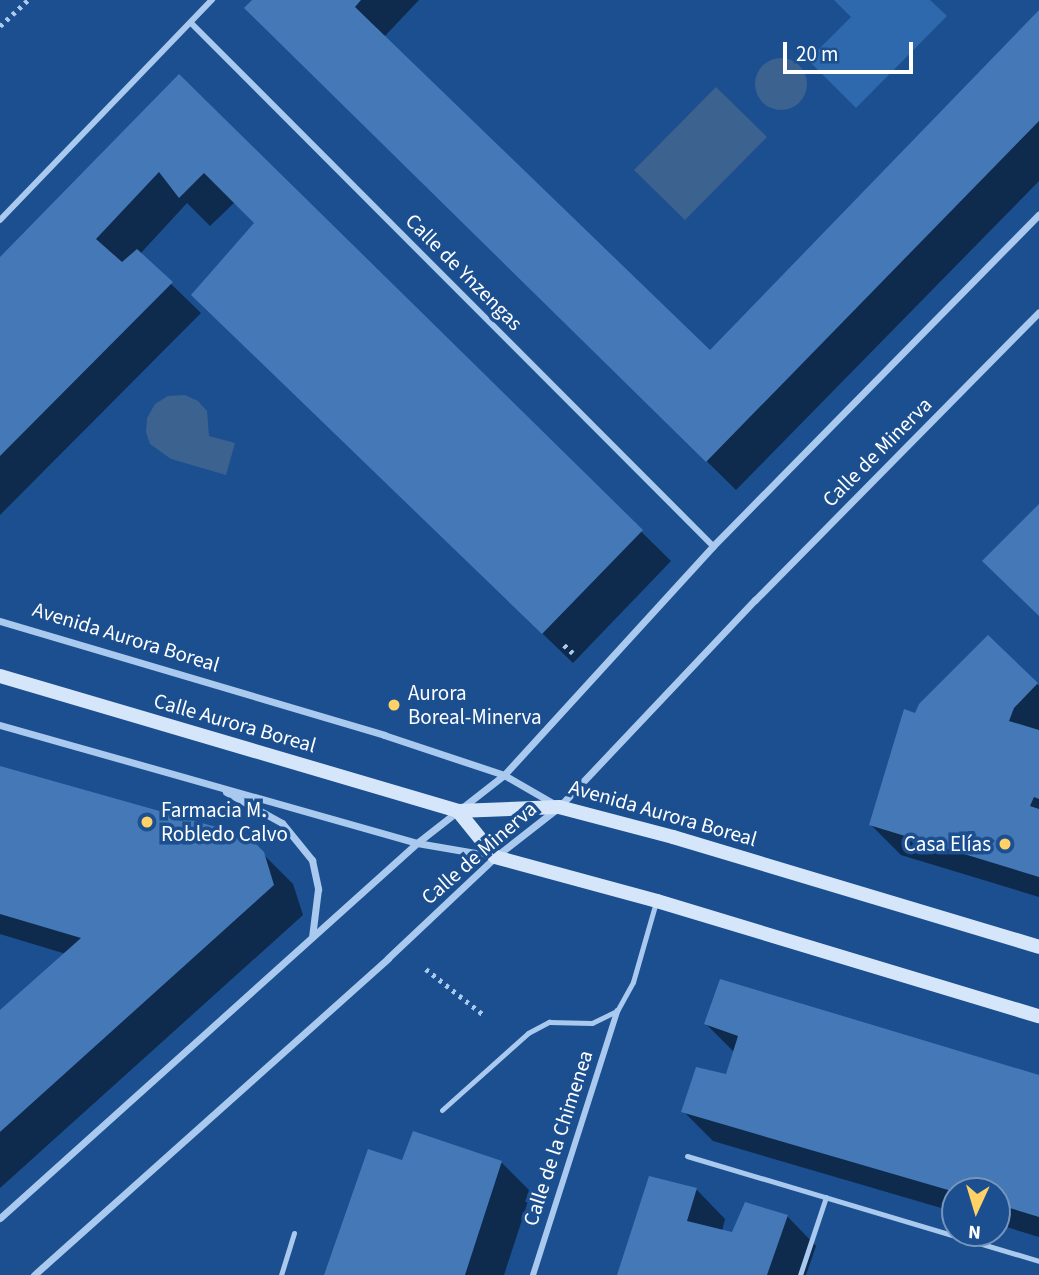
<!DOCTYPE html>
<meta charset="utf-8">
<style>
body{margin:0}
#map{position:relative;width:1039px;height:1275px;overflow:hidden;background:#1b4f8f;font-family:"Source Sans 3",sans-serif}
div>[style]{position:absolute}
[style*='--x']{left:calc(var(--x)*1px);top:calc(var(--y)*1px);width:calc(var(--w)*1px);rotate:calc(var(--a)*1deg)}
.green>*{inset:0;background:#2e69ad}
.water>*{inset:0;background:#3c6290}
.round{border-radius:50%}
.shadow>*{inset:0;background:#0007}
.building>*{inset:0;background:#4478b7}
.path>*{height:4.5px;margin-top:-2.25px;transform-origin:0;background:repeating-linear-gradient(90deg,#a9c9ee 0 3.5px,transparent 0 8.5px)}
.service>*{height:5px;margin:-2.5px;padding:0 2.5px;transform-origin:2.5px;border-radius:2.5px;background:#a9c9ee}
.pedestrian>*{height:6px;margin:-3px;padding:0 3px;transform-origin:3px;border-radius:3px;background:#a9c9ee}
.minor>*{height:7px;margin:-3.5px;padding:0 3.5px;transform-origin:3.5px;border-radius:3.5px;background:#a9c9ee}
.secondary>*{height:14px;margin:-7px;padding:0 7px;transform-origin:7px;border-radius:7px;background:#d6e6fa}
.dots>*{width:19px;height:19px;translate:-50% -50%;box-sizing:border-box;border:4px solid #1b4f8f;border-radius:50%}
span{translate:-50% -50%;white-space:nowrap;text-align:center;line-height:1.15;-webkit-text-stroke:7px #1b4f8f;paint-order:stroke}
.street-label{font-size:21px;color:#fff}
.poi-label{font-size:21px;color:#fff}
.left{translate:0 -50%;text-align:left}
.right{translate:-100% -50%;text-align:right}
.north{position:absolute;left:941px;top:1177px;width:70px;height:70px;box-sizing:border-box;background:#1b4f8f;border:2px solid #7695bc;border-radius:50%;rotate:184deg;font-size:19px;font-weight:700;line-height:28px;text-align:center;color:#fff}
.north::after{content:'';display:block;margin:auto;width:24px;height:32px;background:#ffd166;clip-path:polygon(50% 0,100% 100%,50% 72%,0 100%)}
.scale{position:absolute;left:783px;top:42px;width:130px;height:32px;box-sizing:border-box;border:4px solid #fff;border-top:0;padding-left:9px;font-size:21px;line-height:24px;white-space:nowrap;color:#fff;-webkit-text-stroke:5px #1b4f8f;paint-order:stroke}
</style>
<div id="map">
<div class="green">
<div style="clip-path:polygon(834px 0,930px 0,947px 16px,856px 108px,808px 60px,851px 17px)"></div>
</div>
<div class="water">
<div class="round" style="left:755px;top:58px;width:52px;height:52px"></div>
<div style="clip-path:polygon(716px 87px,767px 137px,685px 220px,634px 170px)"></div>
<div style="clip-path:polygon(185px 395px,198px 401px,207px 411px,209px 436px,235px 443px,226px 475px,171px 459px,150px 444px,146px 432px,147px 418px,155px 404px,168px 396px)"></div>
</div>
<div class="shadow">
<div style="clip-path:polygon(255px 0,419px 0,383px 38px,710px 353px,1039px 13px,1039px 181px,736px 490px,247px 8px)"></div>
<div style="clip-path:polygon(179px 77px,671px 561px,573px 663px,223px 325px,256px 223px,235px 202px,210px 226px,187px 203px,140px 254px,201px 313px,0 515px,0 259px)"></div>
<div style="clip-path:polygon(988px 638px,1039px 686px,1039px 897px,901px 855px,871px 825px,916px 715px)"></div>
<div style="clip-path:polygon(0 767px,247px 838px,293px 884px,303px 915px,0 1188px,0 1012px,66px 954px,0 934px)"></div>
<div style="clip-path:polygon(706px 1024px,1039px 1077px,1039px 1237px,997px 1224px,997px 1191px,955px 1191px,955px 1212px,713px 1141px,683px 1111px,727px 1076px,734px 1052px)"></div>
<div style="clip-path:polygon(403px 1162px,501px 1162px,531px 1192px,504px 1275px,326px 1275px)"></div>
<div style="clip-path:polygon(696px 1189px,725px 1219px,722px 1231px,733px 1234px,787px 1216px,816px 1246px,806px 1275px,619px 1275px)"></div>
</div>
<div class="building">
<div style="clip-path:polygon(252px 0,361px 0,355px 7px,710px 350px,1039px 10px,1039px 121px,706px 462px,244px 8px)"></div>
<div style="clip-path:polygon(179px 74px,643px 530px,542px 634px,191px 295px,254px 223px,204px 173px,179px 198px,159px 172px,96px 239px,122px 262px,137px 249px,173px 282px,0 456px,0 257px)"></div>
<div style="clip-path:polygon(1039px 504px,1039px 616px,982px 561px)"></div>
<div style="clip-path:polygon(988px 635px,1038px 683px,1014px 708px,1009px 721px,1039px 730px,1039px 799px,1034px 797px,1030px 806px,1039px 809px,1039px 877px,869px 825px,904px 709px,915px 713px,919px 704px)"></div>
<div style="clip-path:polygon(0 766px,248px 836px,264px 852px,274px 885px,0 1132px,0 1010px,81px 938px,0 914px)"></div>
<div style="clip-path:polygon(720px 979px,1039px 1075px,1039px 1217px,997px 1204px,997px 1191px,955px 1192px,681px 1112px,696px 1067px,726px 1074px,738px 1036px,704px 1024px)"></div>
<div style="clip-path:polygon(413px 1131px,502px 1161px,465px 1275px,324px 1275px,368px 1149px,402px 1160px)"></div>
<div style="clip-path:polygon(649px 1176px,697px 1188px,687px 1221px,732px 1232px,745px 1202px,788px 1215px,767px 1275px,617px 1275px)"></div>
</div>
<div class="path">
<div style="--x:0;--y:26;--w:38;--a:-43"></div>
<div style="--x:564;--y:645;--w:12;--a:42"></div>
<div style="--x:426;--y:969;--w:75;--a:38.5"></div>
</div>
<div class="service">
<div style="--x:442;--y:1110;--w:115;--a:-41.8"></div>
<div style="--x:528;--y:1033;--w:24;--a:-28"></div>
<div style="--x:549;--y:1022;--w:43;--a:1.3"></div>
<div style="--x:592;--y:1023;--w:28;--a:-26"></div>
<div style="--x:617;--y:1011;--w:33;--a:-61"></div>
<div style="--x:633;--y:982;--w:83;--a:-74"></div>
<div style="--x:687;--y:1156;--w:367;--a:16.6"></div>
<div style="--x:281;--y:1275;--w:44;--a:-72.8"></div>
<div style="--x:800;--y:1275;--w:82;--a:-71.6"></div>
</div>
<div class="pedestrian">
<div style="--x:191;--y:23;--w:739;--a:45.05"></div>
<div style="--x:0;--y:220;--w:306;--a:-46.1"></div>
<div style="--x:533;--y:1275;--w:277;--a:-72.3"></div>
</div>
<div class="minor">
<div style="--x:0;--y:621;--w:401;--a:16.5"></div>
<div style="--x:384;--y:735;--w:126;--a:18.4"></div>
<div style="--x:504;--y:775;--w:60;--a:30"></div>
<div style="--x:0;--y:725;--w:433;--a:15.8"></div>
<div style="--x:417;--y:843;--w:77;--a:9.7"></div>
<div style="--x:226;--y:792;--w:64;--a:29"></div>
<div style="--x:282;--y:823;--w:48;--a:51"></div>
<div style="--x:312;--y:860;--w:30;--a:78"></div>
<div style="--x:318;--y:889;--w:48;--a:97.1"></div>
<div style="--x:0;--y:1218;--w:561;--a:-41.96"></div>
<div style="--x:417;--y:843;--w:110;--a:-38"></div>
<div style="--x:504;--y:775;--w:310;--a:-47.6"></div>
<div style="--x:713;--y:546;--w:465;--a:-45.5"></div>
<div style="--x:34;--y:1275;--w:475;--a:-41.8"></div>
<div style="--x:388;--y:958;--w:147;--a:-43.3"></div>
<div style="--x:495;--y:857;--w:81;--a:-38"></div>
<div style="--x:559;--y:807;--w:285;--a:-46.6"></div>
<div style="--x:755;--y:600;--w:404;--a:-45.4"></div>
</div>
<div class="secondary">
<div style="--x:0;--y:676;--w:477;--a:16.4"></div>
<div style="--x:458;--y:811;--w:101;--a:-2.3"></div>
<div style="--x:559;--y:807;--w:118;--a:14.7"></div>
<div style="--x:673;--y:837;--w:382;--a:16.7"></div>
<div style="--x:458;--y:811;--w:59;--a:51.2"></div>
<div style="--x:495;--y:857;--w:168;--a:15.2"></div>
<div style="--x:657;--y:901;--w:399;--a:16.8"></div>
</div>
<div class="dots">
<div style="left:394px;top:705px;background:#ffd166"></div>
<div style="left:147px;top:822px;background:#ffd166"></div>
<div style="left:1005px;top:844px;background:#ffd166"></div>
</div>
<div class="street-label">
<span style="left:464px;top:272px;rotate:45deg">Calle de Ynzengas</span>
<span style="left:877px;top:452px;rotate:-45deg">Calle de Minerva</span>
<span style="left:126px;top:637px;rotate:17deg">Avenida Aurora Boreal</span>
<span style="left:235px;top:723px;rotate:16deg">Calle Aurora Boreal</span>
<span style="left:663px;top:813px;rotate:16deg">Avenida Aurora Boreal</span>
<span style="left:479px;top:853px;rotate:-41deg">Calle de Minerva</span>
<span style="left:558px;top:1138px;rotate:-72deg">Calle de la Chimenea</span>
</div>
<div class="poi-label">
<span class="left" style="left:408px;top:705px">Aurora<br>Boreal-Minerva</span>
<span class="left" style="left:161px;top:822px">Farmacia M.<br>Robledo Calvo</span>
<span class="right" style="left:991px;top:844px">Casa Elías</span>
</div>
<div class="north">N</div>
<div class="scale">20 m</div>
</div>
